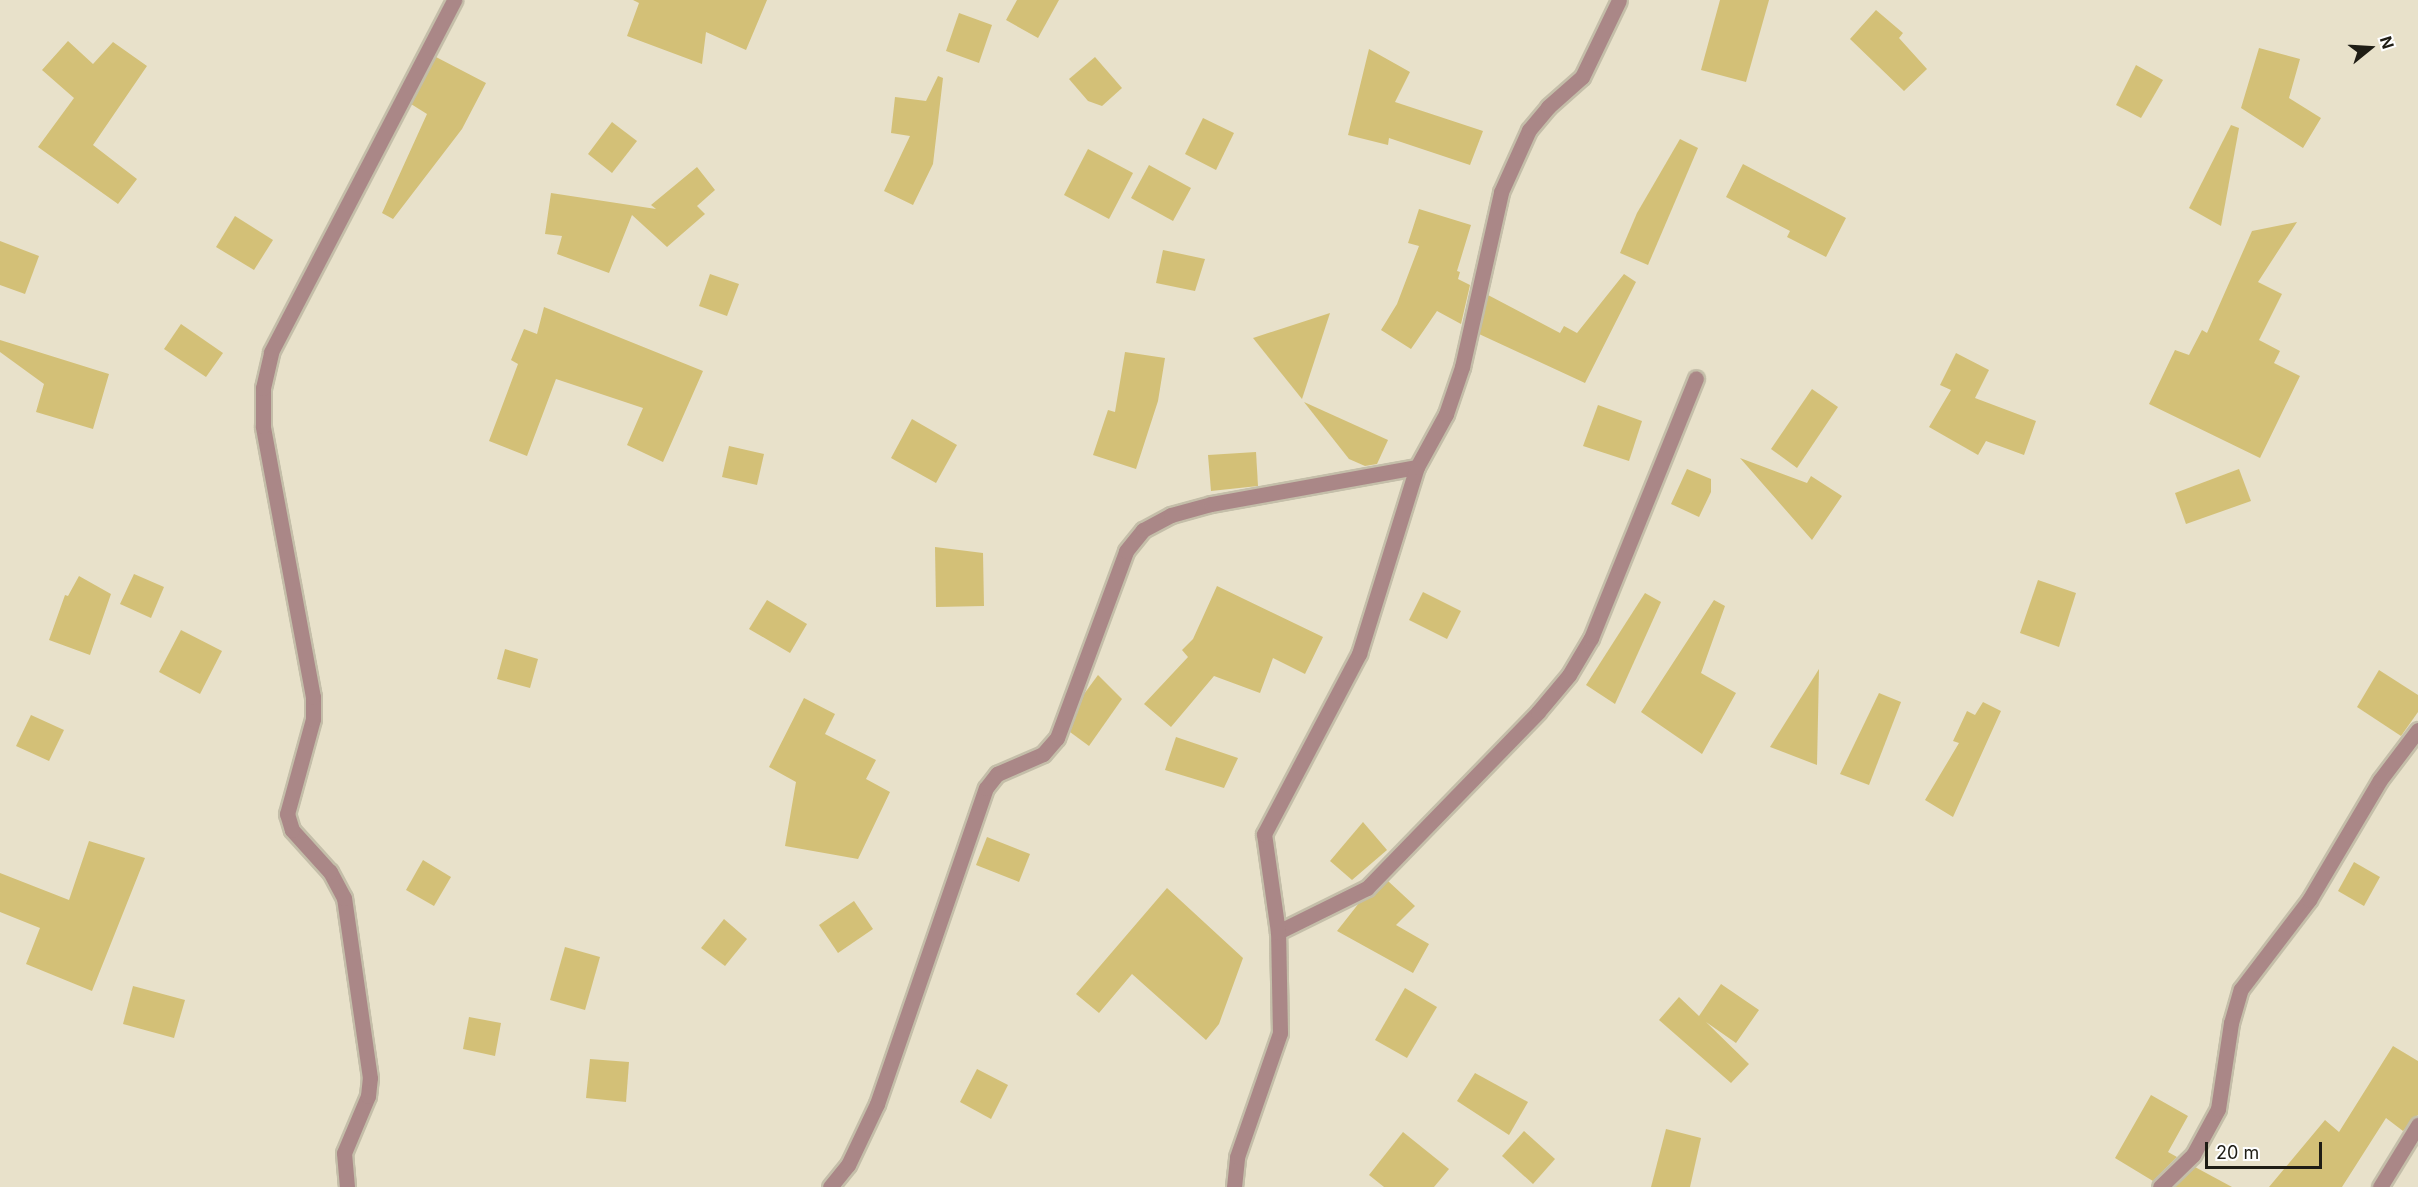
<!DOCTYPE html>
<style>
body{margin:0}
#map{position:relative;width:2418px;height:1187px;overflow:hidden;background:#e8e1ca;font-family:Inter,sans-serif}
div>[style]{position:absolute}
[style*='--x']{left:calc(var(--x)*1px);top:calc(var(--y)*1px);width:calc(var(--w)*1px);rotate:calc(var(--a)*1deg)}
.building>*{inset:0;background:#d3c077}
.roads{filter:drop-shadow(2px 0 #c4bea9) drop-shadow(-2px 0 #c4bea9) drop-shadow(0 2px #c4bea9) drop-shadow(0 -2px #c4bea9)}
.minor>*{height:15px;margin:-7.5px;padding:0 7.5px;transform-origin:7.5px;border-radius:7.5px;background:#aa8787}
span{translate:-50% -50%;white-space:nowrap;text-align:center;line-height:1.15;-webkit-text-stroke:5px #fff;paint-order:stroke}
.north{position:absolute;left:2340px;top:18px;width:60px;height:60px;-webkit-text-stroke:4px #fff;paint-order:stroke;rotate:72deg;font-size:16px;font-weight:700;line-height:24px;text-align:center;color:#1f1d15}
.north::after{content:'';display:block;margin:auto;width:21px;height:27px;background:#1f1d15;clip-path:polygon(50% 0,100% 100%,50% 72%,0 100%)}
.scale{position:absolute;left:2205px;top:1142px;width:117px;height:27px;box-sizing:border-box;border:3px solid #1f1d15;border-top:0;padding-left:8px;font-size:18px;line-height:21px;white-space:nowrap;color:#1f1d15;-webkit-text-stroke:4px #fff;paint-order:stroke}
</style>
<div id="map">
<div class="building">
<div style="clip-path:polygon(633px 0,767px 0,746px 50px,706px 32px,702px 64px,627px 36px,639px 3px)"></div>
<div style="clip-path:polygon(1017px 0,1059px 0,1038px 38px,1006px 20px)"></div>
<div style="clip-path:polygon(1720px 0,1769px 0,1746px 82px,1701px 70px)"></div>
<div style="clip-path:polygon(1876px 10px,1903px 33px,1899px 38px,1927px 69px,1904px 91px,1850px 39px)"></div>
<div style="clip-path:polygon(959px 13px,992px 25px,979px 63px,946px 51px)"></div>
<div style="clip-path:polygon(68px 41px,93px 64px,113px 42px,147px 66px,93px 145px,137px 179px,118px 204px,38px 147px,74px 98px,42px 70px)"></div>
<div style="clip-path:polygon(2259px 48px,2300px 59px,2289px 98px,2321px 118px,2303px 148px,2241px 108px)"></div>
<div style="clip-path:polygon(1369px 49px,1410px 72px,1395px 102px,1483px 131px,1470px 165px,1389px 138px,1388px 145px,1348px 135px)"></div>
<div style="clip-path:polygon(436px 57px,486px 83px,462px 129px,393px 219px,382px 213px,427px 114px,411px 104px)"></div>
<div style="clip-path:polygon(1095px 57px,1122px 88px,1102px 106px,1088px 101px,1069px 79px)"></div>
<div style="clip-path:polygon(2136px 65px,2163px 80px,2141px 118px,2116px 105px)"></div>
<div style="clip-path:polygon(938px 76px,943px 78px,933px 164px,913px 205px,884px 191px,910px 136px,891px 133px,895px 97px,926px 101px)"></div>
<div style="clip-path:polygon(1203px 118px,1234px 133px,1216px 170px,1185px 154px)"></div>
<div style="clip-path:polygon(612px 122px,637px 141px,612px 173px,588px 154px)"></div>
<div style="clip-path:polygon(2231px 125px,2239px 128px,2221px 226px,2189px 208px)"></div>
<div style="clip-path:polygon(1680px 139px,1698px 148px,1648px 265px,1620px 253px,1637px 213px)"></div>
<div style="clip-path:polygon(1088px 149px,1133px 173px,1109px 219px,1064px 195px)"></div>
<div style="clip-path:polygon(1743px 164px,1846px 218px,1826px 257px,1787px 237px,1790px 231px,1726px 197px)"></div>
<div style="clip-path:polygon(1149px 165px,1191px 188px,1173px 221px,1131px 198px)"></div>
<div style="clip-path:polygon(697px 167px,715px 190px,697px 206px,705px 214px,667px 247px,632px 215px,609px 273px,557px 254px,562px 236px,545px 234px,551px 193px,656px 209px,651px 205px)"></div>
<div style="clip-path:polygon(1419px 209px,1471px 225px,1457px 271px,1460px 272px,1458px 279px,1470px 285px,1461px 324px,1437px 311px,1411px 349px,1381px 330px,1397px 304px,1419px 246px,1408px 243px)"></div>
<div style="clip-path:polygon(235px 216px,273px 240px,254px 270px,216px 247px)"></div>
<div style="clip-path:polygon(2297px 222px,2258px 282px,2282px 294px,2259px 340px,2280px 351px,2274px 363px,2300px 376px,2260px 458px,2149px 404px,2175px 350px,2189px 355px,2202px 330px,2207px 333px,2252px 231px)"></div>
<div style="clip-path:polygon(0 241px,39px 256px,25px 294px,0 285px)"></div>
<div style="clip-path:polygon(1163px 250px,1205px 259px,1195px 291px,1156px 283px)"></div>
<div style="clip-path:polygon(710px 274px,739px 284px,727px 316px,699px 306px)"></div>
<div style="clip-path:polygon(1624px 274px,1636px 282px,1585px 383px,1479px 334px,1488px 295px,1560px 333px,1564px 326px,1577px 333px)"></div>
<div style="clip-path:polygon(544px 307px,703px 371px,663px 462px,627px 445px,643px 408px,556px 379px,527px 456px,489px 441px,518px 364px,511px 360px,524px 329px,537px 334px)"></div>
<div style="clip-path:polygon(1330px 313px,1302px 399px,1253px 338px)"></div>
<div style="clip-path:polygon(181px 324px,223px 353px,206px 377px,164px 349px)"></div>
<div style="clip-path:polygon(0 340px,109px 374px,93px 429px,36px 412px,44px 384px,0 352px)"></div>
<div style="clip-path:polygon(1125px 352px,1165px 358px,1158px 401px,1136px 469px,1093px 455px,1108px 410px,1115px 412px)"></div>
<div style="clip-path:polygon(1956px 353px,1989px 370px,1975px 398px,2036px 421px,2024px 455px,1986px 441px,1978px 455px,1929px 427px,1951px 390px,1940px 385px)"></div>
<div style="clip-path:polygon(1812px 389px,1838px 407px,1797px 468px,1771px 449px)"></div>
<div style="clip-path:polygon(1304px 402px,1388px 440px,1377px 464px,1365px 466px,1349px 459px)"></div>
<div style="clip-path:polygon(1598px 405px,1642px 421px,1629px 461px,1583px 446px)"></div>
<div style="clip-path:polygon(912px 419px,957px 445px,936px 483px,891px 458px)"></div>
<div style="clip-path:polygon(729px 446px,764px 454px,757px 485px,722px 477px)"></div>
<div style="clip-path:polygon(1256px 452px,1258px 486px,1211px 491px,1208px 455px)"></div>
<div style="clip-path:polygon(1740px 458px,1807px 483px,1811px 476px,1842px 496px,1812px 540px)"></div>
<div style="clip-path:polygon(1687px 469px,1711px 479px,1711px 492px,1699px 517px,1671px 504px)"></div>
<div style="clip-path:polygon(2239px 469px,2251px 501px,2186px 524px,2175px 493px)"></div>
<div style="clip-path:polygon(935px 547px,983px 553px,984px 606px,936px 607px)"></div>
<div style="clip-path:polygon(134px 574px,164px 587px,151px 618px,120px 604px)"></div>
<div style="clip-path:polygon(79px 576px,111px 594px,90px 655px,49px 640px,65px 595px,68px 596px)"></div>
<div style="clip-path:polygon(2038px 580px,2076px 593px,2059px 647px,2020px 633px)"></div>
<div style="clip-path:polygon(1217px 586px,1323px 637px,1305px 674px,1273px 658px,1260px 693px,1214px 676px,1171px 727px,1144px 704px,1188px 657px,1182px 650px,1193px 639px)"></div>
<div style="clip-path:polygon(1423px 592px,1461px 611px,1447px 639px,1409px 620px)"></div>
<div style="clip-path:polygon(1645px 593px,1661px 602px,1615px 704px,1586px 685px)"></div>
<div style="clip-path:polygon(767px 600px,807px 624px,790px 653px,749px 629px)"></div>
<div style="clip-path:polygon(1714px 600px,1725px 606px,1701px 673px,1736px 693px,1702px 754px,1641px 712px)"></div>
<div style="clip-path:polygon(181px 630px,222px 651px,200px 694px,159px 672px)"></div>
<div style="clip-path:polygon(505px 649px,538px 659px,530px 688px,497px 679px)"></div>
<div style="clip-path:polygon(1819px 669px,1817px 765px,1770px 747px)"></div>
<div style="clip-path:polygon(2379px 670px,2418px 695px,2418px 712px,2401px 736px,2357px 707px)"></div>
<div style="clip-path:polygon(1098px 675px,1122px 699px,1089px 746px,1070px 732px,1084px 694px)"></div>
<div style="clip-path:polygon(1879px 693px,1901px 702px,1869px 785px,1840px 774px)"></div>
<div style="clip-path:polygon(804px 698px,835px 714px,825px 734px,876px 760px,866px 779px,890px 792px,858px 859px,785px 846px,796px 782px,769px 767px)"></div>
<div style="clip-path:polygon(1983px 702px,2001px 711px,1953px 817px,1925px 800px,1959px 743px,1953px 741px,1967px 711px,1975px 715px)"></div>
<div style="clip-path:polygon(31px 715px,64px 730px,49px 761px,16px 746px)"></div>
<div style="clip-path:polygon(1176px 737px,1238px 758px,1224px 788px,1165px 770px)"></div>
<div style="clip-path:polygon(1363px 822px,1387px 850px,1352px 880px,1330px 861px)"></div>
<div style="clip-path:polygon(987px 837px,1030px 854px,1019px 882px,976px 865px)"></div>
<div style="clip-path:polygon(89px 841px,145px 858px,92px 991px,26px 964px,40px 928px,0 912px,0 873px,69px 900px)"></div>
<div style="clip-path:polygon(423px 860px,451px 877px,434px 906px,406px 890px)"></div>
<div style="clip-path:polygon(2354px 862px,2380px 877px,2364px 906px,2338px 891px)"></div>
<div style="clip-path:polygon(1388px 881px,1415px 906px,1396px 925px,1429px 944px,1413px 973px,1337px 931px,1359px 903px)"></div>
<div style="clip-path:polygon(1167px 888px,1243px 958px,1219px 1024px,1206px 1040px,1132px 974px,1099px 1013px,1076px 994px)"></div>
<div style="clip-path:polygon(854px 901px,873px 929px,838px 953px,819px 925px)"></div>
<div style="clip-path:polygon(724px 919px,747px 939px,725px 966px,701px 948px)"></div>
<div style="clip-path:polygon(565px 947px,600px 957px,585px 1010px,550px 1000px)"></div>
<div style="clip-path:polygon(1721px 984px,1759px 1010px,1736px 1043px,1706px 1022px,1749px 1064px,1731px 1083px,1659px 1020px,1679px 997px,1699px 1016px)"></div>
<div style="clip-path:polygon(133px 986px,185px 1000px,174px 1038px,123px 1024px)"></div>
<div style="clip-path:polygon(1405px 988px,1437px 1007px,1407px 1058px,1375px 1040px)"></div>
<div style="clip-path:polygon(469px 1017px,501px 1023px,495px 1056px,463px 1049px)"></div>
<div style="clip-path:polygon(2393px 1046px,2418px 1061px,2418px 1115px,2403px 1131px,2386px 1118px,2342px 1187px,2269px 1187px,2325px 1120px,2339px 1132px)"></div>
<div style="clip-path:polygon(590px 1059px,629px 1062px,626px 1102px,586px 1098px)"></div>
<div style="clip-path:polygon(977px 1069px,1008px 1085px,991px 1119px,960px 1102px)"></div>
<div style="clip-path:polygon(1475px 1073px,1528px 1102px,1509px 1135px,1457px 1101px)"></div>
<div style="clip-path:polygon(2151px 1095px,2188px 1116px,2168px 1152px,2177px 1157px,2153px 1181px,2115px 1158px)"></div>
<div style="clip-path:polygon(1666px 1129px,1701px 1138px,1690px 1187px,1651px 1187px)"></div>
<div style="clip-path:polygon(1524px 1131px,1555px 1159px,1533px 1184px,1502px 1156px)"></div>
<div style="clip-path:polygon(1403px 1132px,1449px 1169px,1434px 1187px,1384px 1187px,1369px 1175px)"></div>
<div style="clip-path:polygon(2195px 1167px,2232px 1187px,2174px 1187px)"></div>
</div>
<div class="roads">
<div class="minor">
<div style="--x:1278;--y:932;--w:99;--a:-26.3"></div>
<div style="--x:1367;--y:888;--w:245;--a:-45.8"></div>
<div style="--x:1538;--y:712;--w:48;--a:-50"></div>
<div style="--x:1569;--y:675;--w:43;--a:-59.3"></div>
<div style="--x:1591;--y:638;--w:280;--a:-68"></div>
<div style="--x:347;--y:1187;--w:34;--a:-95"></div>
<div style="--x:344;--y:1153;--w:62;--a:-67.2"></div>
<div style="--x:368;--y:1096;--w:18;--a:-84"></div>
<div style="--x:370;--y:1078;--w:182;--a:-98.2"></div>
<div style="--x:344;--y:898;--w:30;--a:-118"></div>
<div style="--x:330;--y:872;--w:57;--a:-132.1"></div>
<div style="--x:292;--y:830;--w:17;--a:-107"></div>
<div style="--x:287;--y:814;--w:98;--a:-74.7"></div>
<div style="--x:313;--y:719;--w:22;--a:-90"></div>
<div style="--x:313;--y:697;--w:276;--a:-100.5"></div>
<div style="--x:263;--y:426;--w:38;--a:-90"></div>
<div style="--x:263;--y:388;--w:37;--a:-77"></div>
<div style="--x:271;--y:352;--w:397;--a:-62.5"></div>
<div style="--x:830;--y:1187;--w:28;--a:-51"></div>
<div style="--x:848;--y:1165;--w:68;--a:-64.6"></div>
<div style="--x:877;--y:1104;--w:334;--a:-71"></div>
<div style="--x:986;--y:788;--w:18;--a:-52"></div>
<div style="--x:997;--y:774;--w:50;--a:-23.5"></div>
<div style="--x:1043;--y:754;--w:21;--a:-49"></div>
<div style="--x:1057;--y:738;--w:199;--a:-69.7"></div>
<div style="--x:1126;--y:551;--w:27;--a:-51"></div>
<div style="--x:1143;--y:530;--w:32;--a:-28"></div>
<div style="--x:1171;--y:515;--w:41;--a:-15.4"></div>
<div style="--x:1211;--y:504;--w:209;--a:-10.2"></div>
<div style="--x:1234;--y:1187;--w:30;--a:-84"></div>
<div style="--x:1237;--y:1157;--w:131;--a:-70.9"></div>
<div style="--x:1280;--y:1033;--w:101;--a:-91.1"></div>
<div style="--x:1278;--y:932;--w:99;--a:-98.1"></div>
<div style="--x:1264;--y:834;--w:204;--a:-62.2"></div>
<div style="--x:1359;--y:654;--w:196;--a:-72.8"></div>
<div style="--x:1417;--y:467;--w:60;--a:-61.3"></div>
<div style="--x:1446;--y:414;--w:50;--a:-71.2"></div>
<div style="--x:1462;--y:367;--w:179;--a:-77.4"></div>
<div style="--x:1501;--y:192;--w:68;--a:-65.7"></div>
<div style="--x:1529;--y:130;--w:30;--a:-50"></div>
<div style="--x:1548;--y:107;--w:45;--a:-41.4"></div>
<div style="--x:1582;--y:77;--w:85;--a:-64.3"></div>
<div style="--x:2160;--y:1187;--w:46;--a:-44.1"></div>
<div style="--x:2193;--y:1155;--w:52;--a:-61.5"></div>
<div style="--x:2218;--y:1109;--w:87;--a:-81.4"></div>
<div style="--x:2231;--y:1023;--w:35;--a:-74"></div>
<div style="--x:2241;--y:989;--w:112;--a:-52.6"></div>
<div style="--x:2309;--y:900;--w:139;--a:-59.4"></div>
<div style="--x:2380;--y:780;--w:63;--a:-52.8"></div>
<div style="--x:2380;--y:1187;--w:73;--a:-58.5"></div>
</div>
</div>
<div class="north">N</div>
<div class="scale">20 m</div>
</div>
